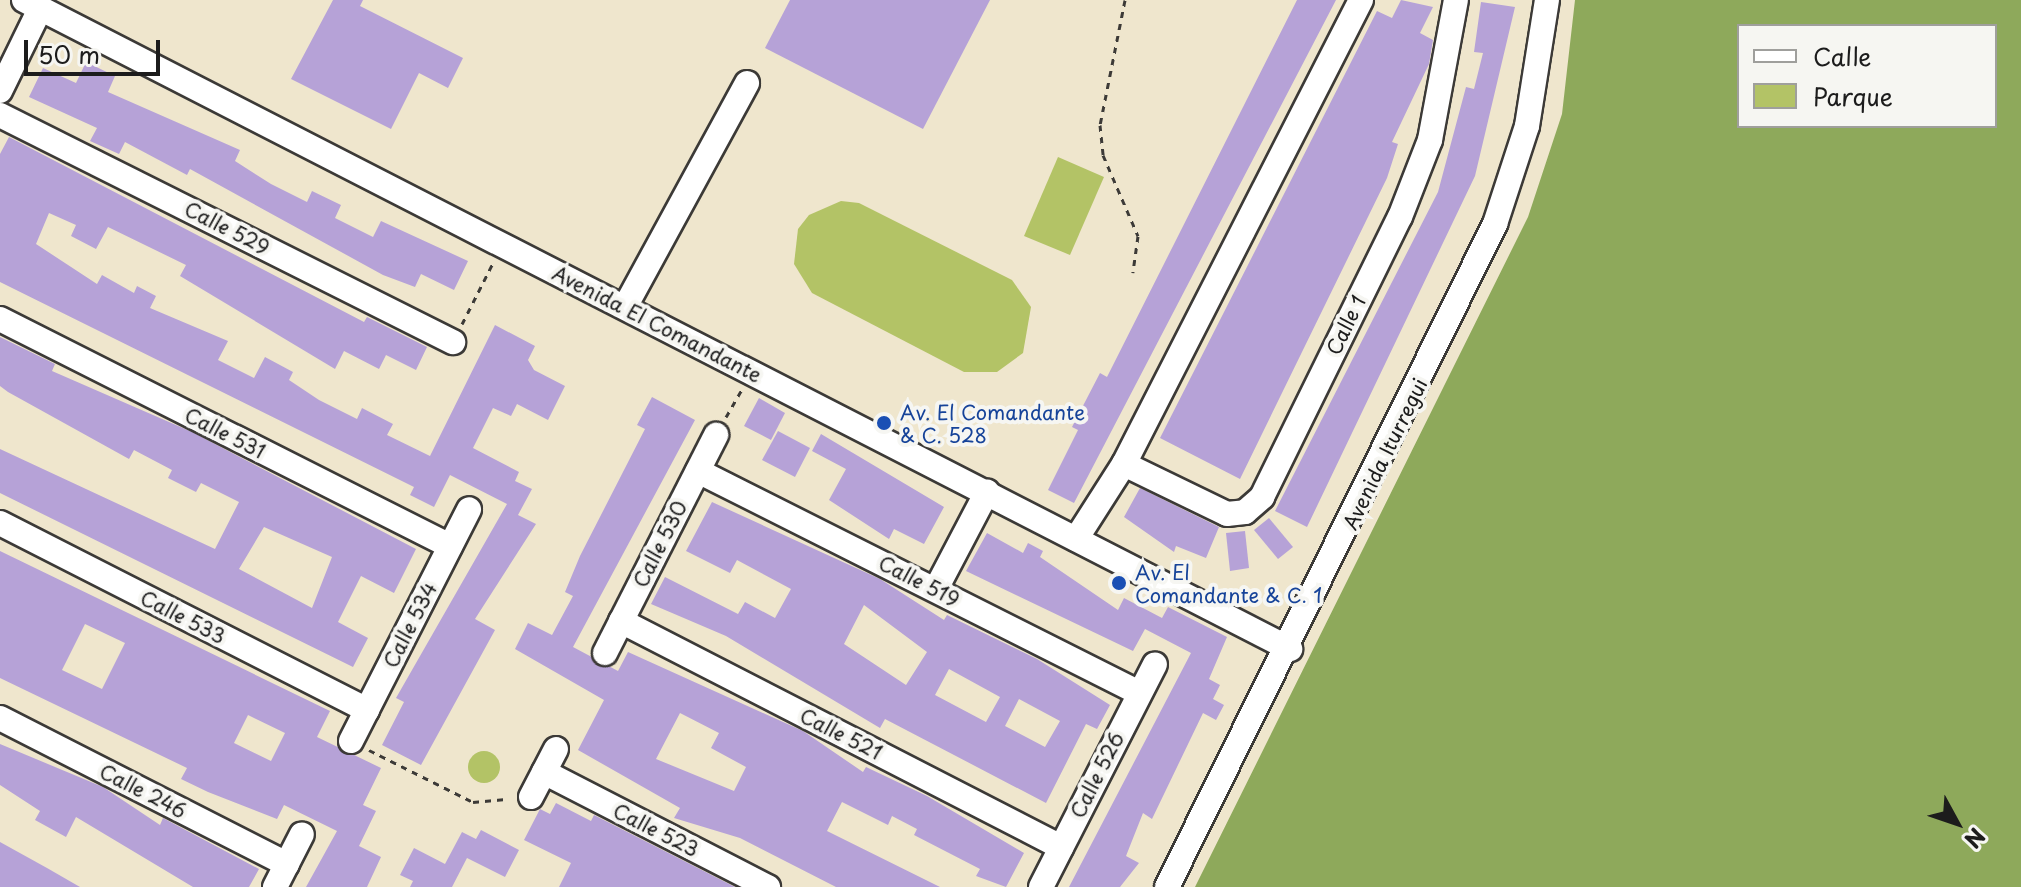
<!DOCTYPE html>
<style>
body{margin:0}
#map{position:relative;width:2021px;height:887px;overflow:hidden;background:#efe6cd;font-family:"Playpen Sans",sans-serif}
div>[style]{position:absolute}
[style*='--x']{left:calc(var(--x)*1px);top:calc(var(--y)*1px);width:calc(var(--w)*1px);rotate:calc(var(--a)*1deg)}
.green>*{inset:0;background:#b3c366}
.round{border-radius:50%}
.forest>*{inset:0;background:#8ea95b}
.building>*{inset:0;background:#b6a2d7}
.path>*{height:3px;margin-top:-1.5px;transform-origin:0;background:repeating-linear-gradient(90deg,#3c3a37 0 6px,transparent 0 12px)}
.roads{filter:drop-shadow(2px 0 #3c3a37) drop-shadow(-2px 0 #3c3a37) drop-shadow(0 2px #3c3a37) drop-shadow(0 -2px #3c3a37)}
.minor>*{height:24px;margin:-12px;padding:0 12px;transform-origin:12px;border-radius:12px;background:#fff}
.dots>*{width:22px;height:22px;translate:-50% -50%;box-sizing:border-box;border:4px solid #f6f6f2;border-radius:50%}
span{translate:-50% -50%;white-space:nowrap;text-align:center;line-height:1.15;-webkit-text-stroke:8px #f6f6f2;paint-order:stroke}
.street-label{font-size:20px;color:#1c1c1c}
.transit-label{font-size:20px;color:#164399}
.left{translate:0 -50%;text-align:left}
.legend{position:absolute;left:1737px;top:24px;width:260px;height:104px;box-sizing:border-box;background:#f6f6f2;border:2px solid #9f9f9c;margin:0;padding:10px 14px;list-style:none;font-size:24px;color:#1c1c1c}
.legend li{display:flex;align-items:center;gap:16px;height:40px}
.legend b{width:40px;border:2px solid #9f9f9c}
.north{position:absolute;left:1917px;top:783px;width:80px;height:80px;-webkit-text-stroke:6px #f6f6f2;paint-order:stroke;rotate:130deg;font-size:22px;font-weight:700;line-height:32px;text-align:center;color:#1c1c1c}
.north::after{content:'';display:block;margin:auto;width:28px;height:36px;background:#1c1c1c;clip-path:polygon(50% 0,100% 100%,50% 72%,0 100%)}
.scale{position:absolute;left:24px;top:40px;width:136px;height:36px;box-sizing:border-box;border:4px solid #1c1c1c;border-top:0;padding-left:10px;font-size:24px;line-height:28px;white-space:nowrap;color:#1c1c1c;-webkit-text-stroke:6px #f6f6f2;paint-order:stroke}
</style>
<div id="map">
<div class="green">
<div style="clip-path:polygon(1058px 157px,1104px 177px,1070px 255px,1024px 236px)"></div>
<div style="clip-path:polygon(841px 201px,859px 203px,1012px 280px,1031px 307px,1023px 353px,997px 372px,964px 372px,812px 293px,794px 264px,798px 229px,809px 215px)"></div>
<div class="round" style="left:468px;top:751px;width:32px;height:32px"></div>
</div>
<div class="forest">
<div style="clip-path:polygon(evenodd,1575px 0,2021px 0,2021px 887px,1195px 887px,1528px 217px,1562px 114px,1575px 0,1739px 26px,1995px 26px,1995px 126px,1739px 126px,1739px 26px)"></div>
</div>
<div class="building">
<div style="clip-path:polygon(333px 0,363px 0,360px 6px,463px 58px,448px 88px,419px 73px,391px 129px,291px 79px)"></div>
<div style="clip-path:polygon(790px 0,990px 0,923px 129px,765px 48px)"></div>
<div style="clip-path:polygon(1297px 0,1336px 0,1074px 503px,1048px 490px,1078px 430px,1072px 427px,1100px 373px,1107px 377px)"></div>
<div style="clip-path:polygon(1401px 0,1433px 7px,1420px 33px,1433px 40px,1429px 64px,1392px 142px,1398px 144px,1387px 178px,1240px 479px,1160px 438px,1377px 11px,1392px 18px)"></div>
<div style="clip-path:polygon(1481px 2px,1515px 7px,1475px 176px,1307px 527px,1275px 511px,1438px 192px,1466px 87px,1474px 89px,1483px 53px,1474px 52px)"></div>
<div style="clip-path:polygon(86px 62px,115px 76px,108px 92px,240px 150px,235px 161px,271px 184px,307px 202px,312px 191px,341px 205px,335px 218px,373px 237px,381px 221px,468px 261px,454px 290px,421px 274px,415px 287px,383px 275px,190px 169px,187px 175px,125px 142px,119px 154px,90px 141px,97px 128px,29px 97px,43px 68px,76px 83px)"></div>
<div style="clip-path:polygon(9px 137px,364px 322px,367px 317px,427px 347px,416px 370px,386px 355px,379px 369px,344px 351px,335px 369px,180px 276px,186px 265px,108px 227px,96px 249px,71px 236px,76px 225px,49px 213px,36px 244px,97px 284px,102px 275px,134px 293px,137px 286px,156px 296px,150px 308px,228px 341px,218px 360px,254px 378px,265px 357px,293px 372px,289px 380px,319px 400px,357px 419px,362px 408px,393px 424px,387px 435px,430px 456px,495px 325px,535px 346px,528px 360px,534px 370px,565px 386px,548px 420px,517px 404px,511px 416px,493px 408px,473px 448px,519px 472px,515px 481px,532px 489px,518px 515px,536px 524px,475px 619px,495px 630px,421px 765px,382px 745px,404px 702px,396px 698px,507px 504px,450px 475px,434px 507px,410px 495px,414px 487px,0 282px,0 154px)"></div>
<div style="clip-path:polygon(evenodd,0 337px,55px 364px,52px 371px,192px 432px,416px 549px,394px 593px,361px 576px,338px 622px,368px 638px,353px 667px,0 493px,0 449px,215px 549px,239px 502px,201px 483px,196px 492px,168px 478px,172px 470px,134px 450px,129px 459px,8px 392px,0 386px,0 337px,264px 527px,332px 557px,312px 608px,239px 569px,264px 527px)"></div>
<div style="clip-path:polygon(evenodd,652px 397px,695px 420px,573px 647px,618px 671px,628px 652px,803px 731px,863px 772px,866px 767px,927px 796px,1024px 853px,1006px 887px,976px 876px,980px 869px,914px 835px,917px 829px,892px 816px,888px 825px,842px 802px,827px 831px,940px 887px,836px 887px,740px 838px,674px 818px,680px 808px,578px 750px,604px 700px,515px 649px,528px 623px,552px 635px,573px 596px,565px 592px,580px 556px,645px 429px,637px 425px,652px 397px,680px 713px,719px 733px,711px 748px,746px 767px,734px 791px,656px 759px,680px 713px)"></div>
<div style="clip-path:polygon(759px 398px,785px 413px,771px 440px,744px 426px)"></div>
<div style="clip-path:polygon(778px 431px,810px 448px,795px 477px,762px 460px)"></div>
<div style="clip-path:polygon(821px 434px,944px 507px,924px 544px,894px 529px,889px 539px,829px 500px,846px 469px,812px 451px)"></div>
<div style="clip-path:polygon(1140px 488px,1219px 527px,1206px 558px,1176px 546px,1174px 552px,1124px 517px)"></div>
<div style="clip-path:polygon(evenodd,712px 502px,880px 579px,944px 620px,947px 615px,1037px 659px,1110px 705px,1097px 729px,1086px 724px,1046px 803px,885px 719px,880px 728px,726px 636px,651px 604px,665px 577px,738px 614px,745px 602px,775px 618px,791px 589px,737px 560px,730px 573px,686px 551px,712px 502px,864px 605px,927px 652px,906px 685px,844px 644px,864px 605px,712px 502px,949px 669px,1000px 697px,986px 722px,935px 695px,949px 669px,712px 502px,1019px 699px,1060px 721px,1045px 747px,1005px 726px,1019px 699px)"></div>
<div style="clip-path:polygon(1269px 518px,1293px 547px,1278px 559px,1254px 530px)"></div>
<div style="clip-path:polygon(1245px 531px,1249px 568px,1230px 571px,1226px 533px)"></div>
<div style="clip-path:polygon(987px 533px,1023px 553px,1028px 543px,1043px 551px,1040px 557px,1118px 610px,1124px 598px,1162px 618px,1168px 607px,1227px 637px,1209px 679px,1220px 685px,1213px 699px,1224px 705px,1216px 720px,1203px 713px,1152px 819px,1143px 813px,1126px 856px,1139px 863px,1120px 887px,1069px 887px,1191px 653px,1145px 629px,1133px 651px,966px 571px)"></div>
<div style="clip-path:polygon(evenodd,0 551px,330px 711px,317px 737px,381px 768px,363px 805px,376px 811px,359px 846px,381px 857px,367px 887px,306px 887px,337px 831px,284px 805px,277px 819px,208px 792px,181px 779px,187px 768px,0 678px,0 551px,85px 624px,125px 643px,102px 689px,62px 670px,85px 624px,0 551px,248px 715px,285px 733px,271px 761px,234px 743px,248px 715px)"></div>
<div style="clip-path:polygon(0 744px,103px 787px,160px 825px,163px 818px,259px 869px,249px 887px,193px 887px,76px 817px,66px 837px,35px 820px,40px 811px,0 785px)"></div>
<div style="clip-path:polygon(556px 803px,591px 821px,594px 815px,735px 887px,559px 887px,571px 863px,524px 840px,540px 809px,550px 814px)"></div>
<div style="clip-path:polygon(481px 830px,519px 850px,505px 877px,467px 858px,452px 887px,410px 887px,413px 881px,400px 875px,414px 848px,445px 864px,462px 832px,476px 839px)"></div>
<div style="clip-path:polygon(0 842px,47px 868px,80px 887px,0 887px)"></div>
</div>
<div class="path">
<div style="--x:1125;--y:0;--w:127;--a:101.3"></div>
<div style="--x:1100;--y:125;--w:30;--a:84"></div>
<div style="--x:1103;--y:155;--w:88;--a:66.6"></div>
<div style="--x:1138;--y:236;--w:37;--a:98"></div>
<div style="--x:462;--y:324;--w:68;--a:-63.1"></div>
<div style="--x:726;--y:417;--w:32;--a:-60"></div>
<div style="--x:369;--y:750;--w:116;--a:26.6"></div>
<div style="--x:473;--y:802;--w:36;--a:-5"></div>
</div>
<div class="roads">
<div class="minor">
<div style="--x:24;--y:0;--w:1423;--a:27.14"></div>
<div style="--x:1361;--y:0;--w:521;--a:117.06"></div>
<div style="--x:1124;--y:464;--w:114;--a:25.9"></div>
<div style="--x:1227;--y:514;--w:18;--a:-6"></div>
<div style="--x:1245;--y:512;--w:23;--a:-41"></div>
<div style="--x:1262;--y:497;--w:312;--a:-63.8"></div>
<div style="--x:1400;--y:217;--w:83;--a:-68.7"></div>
<div style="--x:1430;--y:140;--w:142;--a:-79.5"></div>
<div style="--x:0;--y:91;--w:91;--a:-64"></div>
<div style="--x:0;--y:115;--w:507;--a:26.62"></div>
<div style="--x:625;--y:307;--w:255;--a:-61.4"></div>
<div style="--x:0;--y:319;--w:504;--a:26.77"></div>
<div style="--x:698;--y:471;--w:494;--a:26.7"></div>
<div style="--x:0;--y:523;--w:412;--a:27"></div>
<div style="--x:1076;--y:539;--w:89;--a:-57.4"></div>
<div style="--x:936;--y:589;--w:110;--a:-62.3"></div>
<div style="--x:621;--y:621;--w:495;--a:27.2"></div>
<div style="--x:605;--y:653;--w:245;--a:-63"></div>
<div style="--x:0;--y:718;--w:322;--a:27"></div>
<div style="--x:351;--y:741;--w:260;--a:-63"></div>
<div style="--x:544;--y:772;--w:252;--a:27.2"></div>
<div style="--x:531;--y:797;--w:54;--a:-62.5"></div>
<div style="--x:275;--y:887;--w:59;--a:-63"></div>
<div style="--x:1041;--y:887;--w:250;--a:-62.9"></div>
<div style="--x:1167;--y:887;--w:740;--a:-63.68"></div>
<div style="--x:1495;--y:224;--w:103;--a:-71.9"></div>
<div style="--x:1527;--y:126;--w:128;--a:-81"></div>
</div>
</div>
<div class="dots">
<div style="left:884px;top:423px;background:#1a4fb4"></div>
<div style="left:1119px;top:583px;background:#1a4fb4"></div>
</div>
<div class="street-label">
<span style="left:227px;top:228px;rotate:27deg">Calle 529</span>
<span style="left:657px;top:324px;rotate:27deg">Avenida El Comandante</span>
<span style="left:1346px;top:325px;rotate:-64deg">Calle 1</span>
<span style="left:225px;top:433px;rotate:27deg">Calle 531</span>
<span style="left:1385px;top:454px;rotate:-64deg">Avenida Iturregui</span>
<span style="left:660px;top:544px;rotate:-63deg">Calle 530</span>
<span style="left:919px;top:581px;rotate:27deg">Calle 519</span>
<span style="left:183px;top:617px;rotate:27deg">Calle 533</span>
<span style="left:410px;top:625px;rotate:-63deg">Calle 534</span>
<span style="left:841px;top:734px;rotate:27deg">Calle 521</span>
<span style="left:1097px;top:775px;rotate:-63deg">Calle 526</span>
<span style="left:143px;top:791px;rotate:27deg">Calle 246</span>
<span style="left:656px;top:830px;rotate:27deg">Calle 523</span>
</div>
<div class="transit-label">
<span class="left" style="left:900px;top:424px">Av. El Comandante<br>&amp; C. 528</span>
<span class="left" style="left:1135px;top:584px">Av. El<br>Comandante &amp; C. 1</span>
</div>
<ul class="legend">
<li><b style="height:10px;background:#fff"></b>Calle</li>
<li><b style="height:22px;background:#b3c366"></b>Parque</li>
</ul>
<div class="north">N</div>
<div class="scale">50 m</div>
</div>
